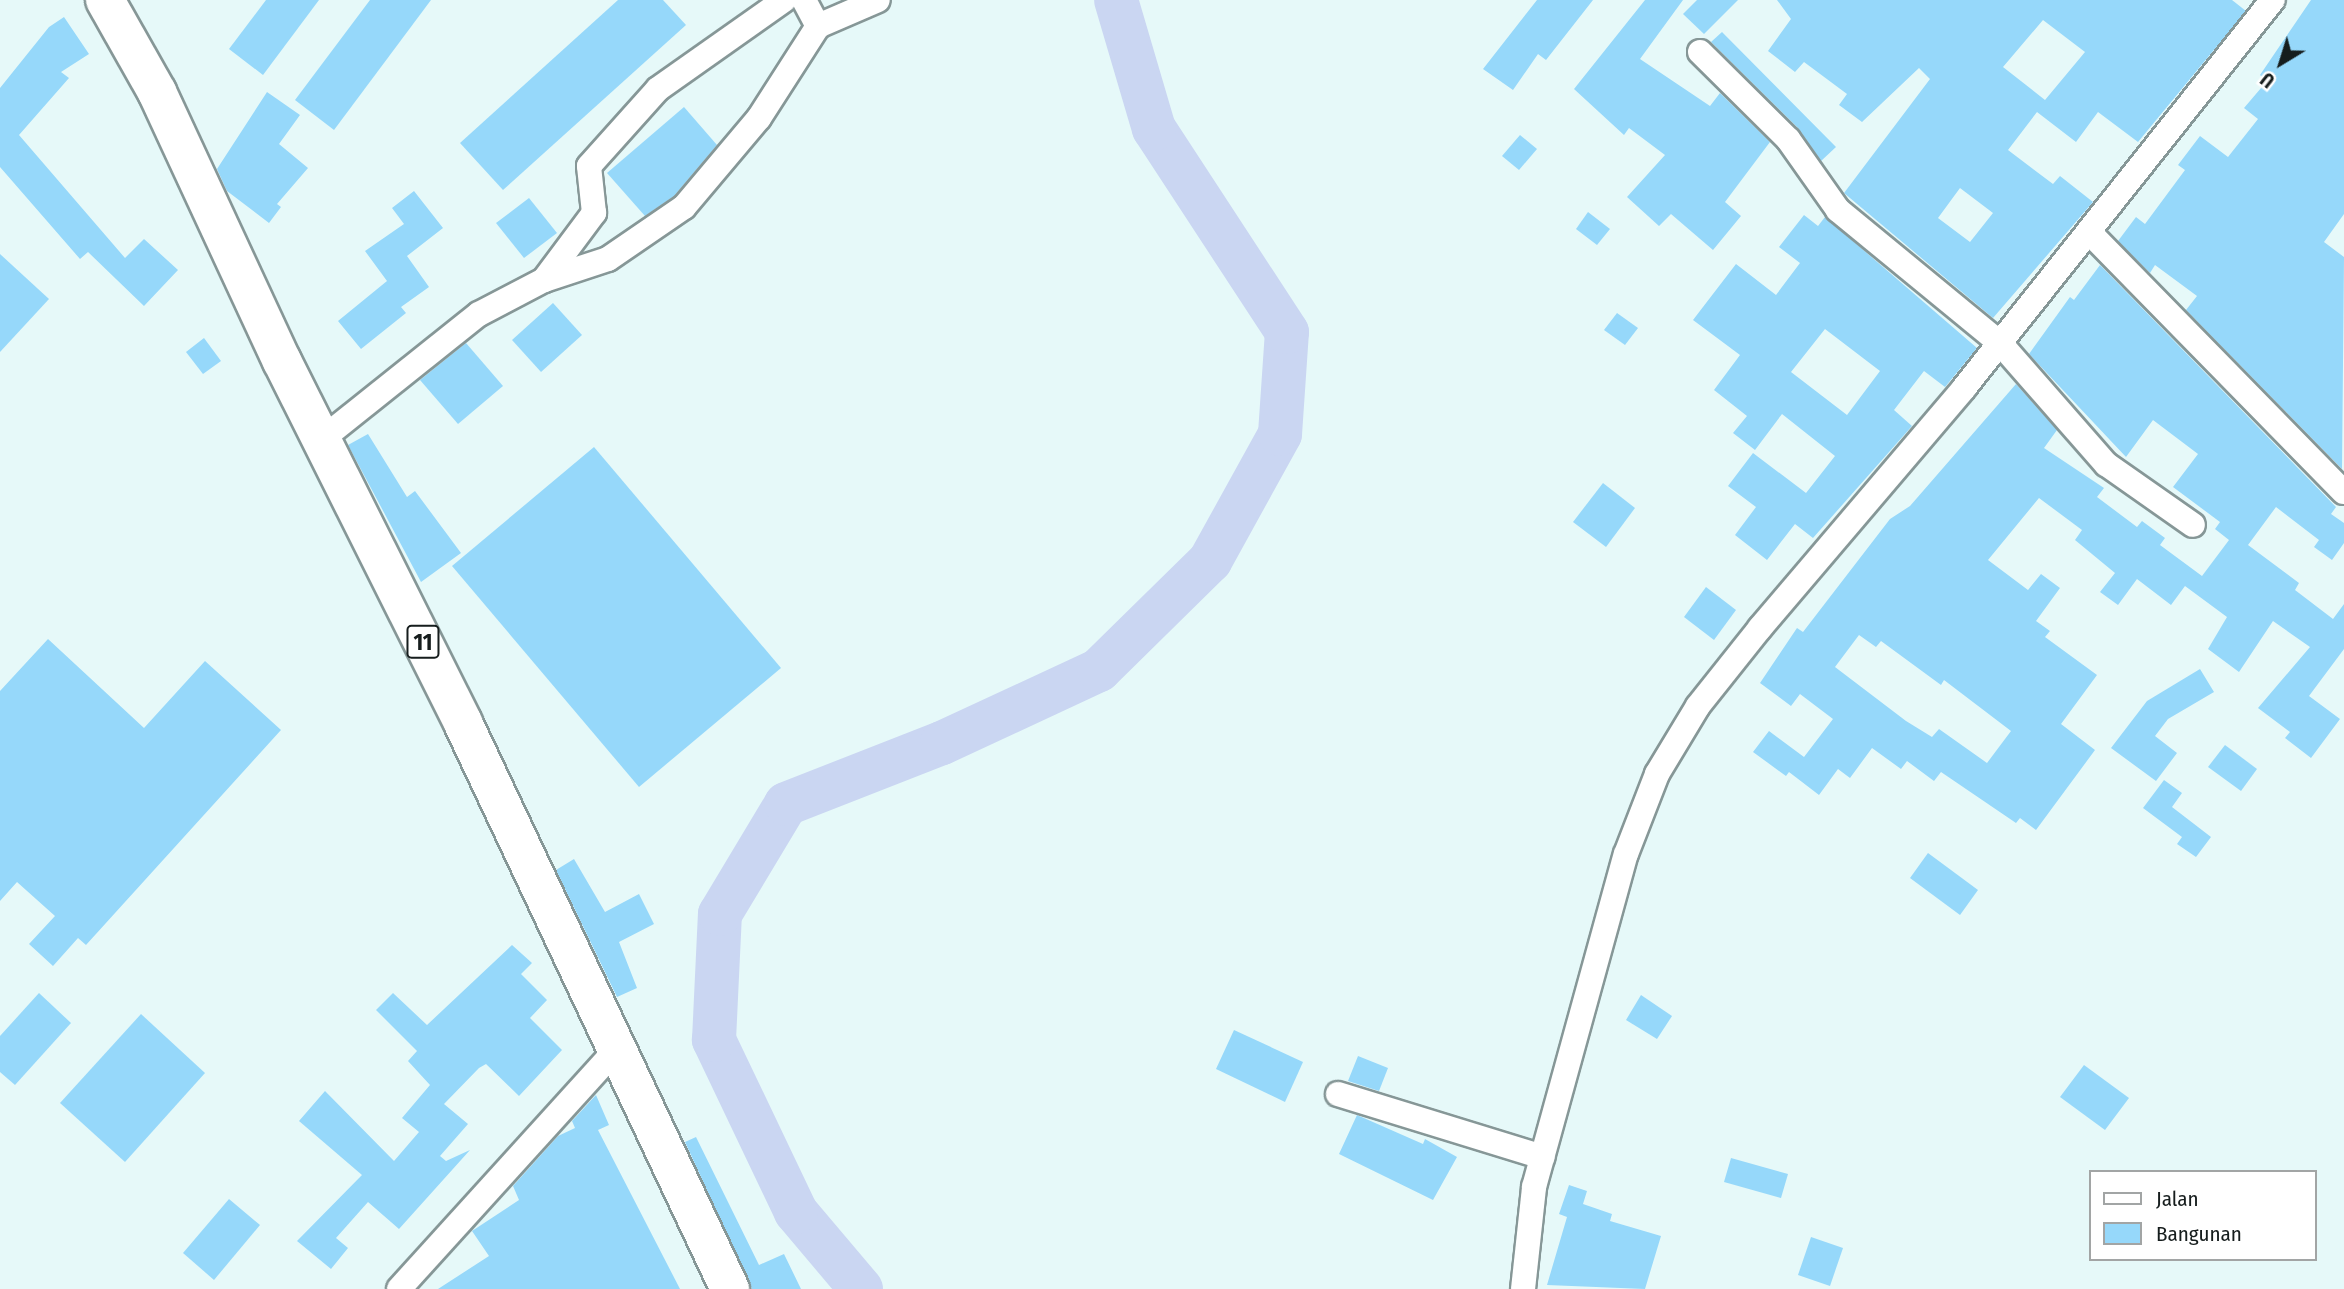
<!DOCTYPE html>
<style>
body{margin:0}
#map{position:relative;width:2344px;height:1289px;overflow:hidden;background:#e6f9f9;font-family:"Fira Sans Condensed",sans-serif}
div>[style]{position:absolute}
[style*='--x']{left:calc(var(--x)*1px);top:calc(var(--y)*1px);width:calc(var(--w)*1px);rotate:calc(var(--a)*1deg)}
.river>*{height:44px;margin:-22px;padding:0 22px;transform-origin:22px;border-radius:22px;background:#cad6f2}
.building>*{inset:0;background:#96d8fa}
.roads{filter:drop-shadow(2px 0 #869797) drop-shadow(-2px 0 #869797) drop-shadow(0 2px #869797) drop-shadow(0 -2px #869797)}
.minor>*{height:24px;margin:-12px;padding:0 12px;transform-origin:12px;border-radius:12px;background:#fff}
.trunk>*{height:38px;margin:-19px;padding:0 19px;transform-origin:19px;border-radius:19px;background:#fff}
span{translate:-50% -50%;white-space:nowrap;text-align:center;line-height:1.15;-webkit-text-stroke:7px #fff;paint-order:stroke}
.shield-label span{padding:2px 5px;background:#fff;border:2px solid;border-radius:5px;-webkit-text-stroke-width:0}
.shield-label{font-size:23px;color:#161d1d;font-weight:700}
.legend{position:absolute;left:2089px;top:1170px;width:228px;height:91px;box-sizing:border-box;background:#fff;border:2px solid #a2a5a5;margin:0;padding:9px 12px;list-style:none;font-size:21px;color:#161d1d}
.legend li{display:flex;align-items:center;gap:14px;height:35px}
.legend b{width:35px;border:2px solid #a2a5a5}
.north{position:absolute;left:2246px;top:28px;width:70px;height:70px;-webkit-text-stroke:5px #fff;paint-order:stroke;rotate:218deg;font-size:19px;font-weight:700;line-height:28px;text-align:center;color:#161d1d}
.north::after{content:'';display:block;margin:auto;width:24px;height:32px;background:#161d1d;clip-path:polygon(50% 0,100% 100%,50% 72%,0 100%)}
</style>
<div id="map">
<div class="river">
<div style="--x:861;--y:1289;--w:101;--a:-130.2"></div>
<div style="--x:796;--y:1212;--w:191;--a:-115.5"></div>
<div style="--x:714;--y:1040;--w:126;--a:-87.3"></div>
<div style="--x:720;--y:914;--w:128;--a:-59"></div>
<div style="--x:786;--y:804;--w:168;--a:-21.4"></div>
<div style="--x:942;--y:743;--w:173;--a:-24.9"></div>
<div style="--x:1099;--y:670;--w:156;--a:-44.5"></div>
<div style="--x:1210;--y:561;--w:145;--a:-61.1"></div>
<div style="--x:1280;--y:434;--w:102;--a:-86.1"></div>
<div style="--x:1287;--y:332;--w:243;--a:-123.2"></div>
<div style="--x:1154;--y:129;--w:134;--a:-106.4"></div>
</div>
<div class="building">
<div style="clip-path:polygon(266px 0,319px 0,263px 75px,229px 49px)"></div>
<div style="clip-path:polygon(370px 0,431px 0,334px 130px,295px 100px)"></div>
<div style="clip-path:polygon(618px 0,663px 0,686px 25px,503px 190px,460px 143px)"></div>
<div style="clip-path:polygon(1537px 0,1593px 0,1546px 60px,1538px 54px,1513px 90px,1483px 69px)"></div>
<div style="clip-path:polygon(1645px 0,1683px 0,1640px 59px,1710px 106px,1720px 93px,1770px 142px,1725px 202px,1741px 216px,1713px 250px,1671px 214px,1659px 226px,1627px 197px,1665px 155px,1629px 128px,1624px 135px,1574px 89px)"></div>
<div style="clip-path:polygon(1697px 0,1738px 0,1704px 34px,1683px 14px)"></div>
<div style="clip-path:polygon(evenodd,1777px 0,2232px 0,2246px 11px,2138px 142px,2098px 112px,2076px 142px,2037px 112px,2008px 150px,2053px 184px,2060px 176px,2093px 202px,1993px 318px,1844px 193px,1930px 79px,1919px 68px,1862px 122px,1839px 105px,1847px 94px,1804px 62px,1795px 72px,1768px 51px,1791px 19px,1777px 0,2043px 20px,2085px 52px,2045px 100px,2003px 67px,2043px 20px,1777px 0,1960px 188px,1993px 213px,1970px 242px,1938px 218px,1960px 188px)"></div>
<div style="clip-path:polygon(2311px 0,2344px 0,2344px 214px,2324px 242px,2344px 257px,2342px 469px,2186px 310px,2197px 296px,2155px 265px,2150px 273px,2118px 241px,2136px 217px,2145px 224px,2185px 170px,2178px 165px,2200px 136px,2228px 157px,2258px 119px,2244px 108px,2267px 81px,2260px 75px)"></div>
<div style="clip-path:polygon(64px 17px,89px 54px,61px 72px,69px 78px,19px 135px,125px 258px,144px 239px,178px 270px,144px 306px,88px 252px,80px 259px,0 167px,0 88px,49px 27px)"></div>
<div style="clip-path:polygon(1722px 32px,1836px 147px,1821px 161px,1798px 128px,1711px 42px)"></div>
<div style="clip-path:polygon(267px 92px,300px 115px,279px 144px,308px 168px,277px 204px,281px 207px,269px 223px,227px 191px,217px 169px)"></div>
<div style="clip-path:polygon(684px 107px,717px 145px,674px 196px,645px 216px,607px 173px)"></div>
<div style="clip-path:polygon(1520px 135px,1537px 149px,1519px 170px,1502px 156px)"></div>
<div style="clip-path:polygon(414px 191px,443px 228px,407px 256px,429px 287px,401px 307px,406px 313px,361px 349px,338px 321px,387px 281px,365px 251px,404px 224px,392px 208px)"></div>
<div style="clip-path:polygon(529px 198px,557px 233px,524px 258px,496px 223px)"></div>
<div style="clip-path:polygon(1588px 212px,1610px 229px,1597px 245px,1576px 229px)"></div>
<div style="clip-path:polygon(evenodd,1804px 215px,1818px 226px,1825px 217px,1977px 348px,1945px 387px,1924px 371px,1894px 410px,1912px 426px,1813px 538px,1795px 524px,1767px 560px,1735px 535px,1756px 507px,1728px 486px,1753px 453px,1806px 493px,1835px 456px,1782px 414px,1755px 450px,1733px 433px,1747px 416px,1714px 390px,1740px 355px,1693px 320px,1736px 264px,1776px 295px,1800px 263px,1779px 247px,1804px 215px,1825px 329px,1880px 371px,1847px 415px,1791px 372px,1825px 329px)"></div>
<div style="clip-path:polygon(0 254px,49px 299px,0 352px)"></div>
<div style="clip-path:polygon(evenodd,2100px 265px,2336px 507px,2331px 514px,2344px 523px,2344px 543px,2332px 560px,2314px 547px,2319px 540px,2276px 507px,2248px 545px,2299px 583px,2295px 590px,2333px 619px,2344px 604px,2344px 649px,2309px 696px,2340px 719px,2311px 758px,2285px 738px,2290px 732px,2258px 708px,2310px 647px,2273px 621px,2239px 672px,2208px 649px,2227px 617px,2185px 586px,2171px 605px,2137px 579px,2118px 605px,2100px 592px,2115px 573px,2075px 540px,2082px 530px,2039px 498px,1988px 560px,2028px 590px,2041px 574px,2060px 588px,2036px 621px,2050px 631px,2045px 637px,2097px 675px,2061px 724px,2095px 750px,2036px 830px,2020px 818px,2016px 823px,1941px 772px,1934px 781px,1907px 761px,1901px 769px,1872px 748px,1850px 778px,1838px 769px,1819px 795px,1789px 772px,1786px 776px,1753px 752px,1769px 731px,1804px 757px,1833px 719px,1800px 694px,1791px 706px,1760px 683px,1797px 628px,1803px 632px,1890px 519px,1910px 506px,2016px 384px,2057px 430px,2044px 448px,2104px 488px,2097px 497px,2137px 527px,2142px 521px,2165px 538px,2160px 545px,2202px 576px,2229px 540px,2215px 529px,2220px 522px,2173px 487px,2198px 454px,2153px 420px,2126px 457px,2029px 354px,2070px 297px,2074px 300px,2100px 265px,1859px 635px,1876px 647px,1881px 641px,1941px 685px,1944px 680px,2011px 731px,1987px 763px,1939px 729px,1932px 737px,1906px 721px,1835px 667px,1859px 635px)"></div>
<div style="clip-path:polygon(553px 303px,582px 335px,541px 372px,512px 340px)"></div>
<div style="clip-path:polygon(1617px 313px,1638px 328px,1625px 345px,1604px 330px)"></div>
<div style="clip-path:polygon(204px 338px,221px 361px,203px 374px,186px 352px)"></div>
<div style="clip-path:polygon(466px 343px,503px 386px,458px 424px,420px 380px)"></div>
<div style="clip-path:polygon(368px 434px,407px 497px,415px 491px,461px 553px,421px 582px,348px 445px)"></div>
<div style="clip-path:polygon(594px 447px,781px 668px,639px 787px,452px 566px)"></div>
<div style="clip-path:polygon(1603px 483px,1635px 508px,1606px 547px,1573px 522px)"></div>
<div style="clip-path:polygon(1706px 587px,1736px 610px,1714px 640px,1684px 617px)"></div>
<div style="clip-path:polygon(48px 639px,144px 728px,205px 661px,281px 730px,86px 945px,78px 938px,53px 966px,29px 944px,55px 916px,17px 882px,0 901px,0 691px)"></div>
<div style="clip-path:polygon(2200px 669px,2214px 692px,2168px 719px,2155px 736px,2177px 753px,2156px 781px,2111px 748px,2147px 701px)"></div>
<div style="clip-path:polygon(2225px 745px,2257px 769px,2241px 791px,2208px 767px)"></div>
<div style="clip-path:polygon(2164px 780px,2182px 793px,2172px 807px,2211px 837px,2196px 857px,2177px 844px,2182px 837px,2143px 808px)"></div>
<div style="clip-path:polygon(1928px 853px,1978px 890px,1960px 915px,1910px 878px)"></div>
<div style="clip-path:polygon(574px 859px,605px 912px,639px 894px,654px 924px,619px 942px,637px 988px,617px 997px,556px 870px)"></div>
<div style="clip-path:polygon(512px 945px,532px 963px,521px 974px,547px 1000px,530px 1018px,562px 1050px,519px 1096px,486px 1064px,479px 1068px,444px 1104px,468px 1124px,440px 1156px,446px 1161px,470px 1150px,399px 1229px,368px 1202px,336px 1238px,348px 1248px,331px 1269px,297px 1241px,362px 1175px,299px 1121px,325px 1091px,394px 1161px,419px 1132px,402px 1118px,430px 1085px,408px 1061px,417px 1051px,376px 1010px,393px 993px,427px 1025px)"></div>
<div style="clip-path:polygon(39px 993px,71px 1023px,15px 1085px,0 1072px,0 1036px)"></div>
<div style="clip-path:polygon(1641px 995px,1672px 1016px,1657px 1039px,1626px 1020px)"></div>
<div style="clip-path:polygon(141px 1014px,205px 1073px,125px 1162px,60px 1103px)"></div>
<div style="clip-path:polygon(1234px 1030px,1303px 1062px,1285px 1102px,1216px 1069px)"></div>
<div style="clip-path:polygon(1358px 1056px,1388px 1068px,1379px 1091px,1348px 1081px)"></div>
<div style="clip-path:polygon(2084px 1065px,2129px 1098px,2105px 1130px,2060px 1097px)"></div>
<div style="clip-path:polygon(596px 1095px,609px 1125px,598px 1130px,680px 1289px,438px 1289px,489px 1256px,472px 1231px,519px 1200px,513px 1186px,558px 1136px,575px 1128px,572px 1121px)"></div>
<div style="clip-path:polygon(1357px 1115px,1423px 1144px,1425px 1139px,1457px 1157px,1433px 1200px,1339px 1154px)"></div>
<div style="clip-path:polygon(696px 1137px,759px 1265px,784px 1254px,801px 1289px,752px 1289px,685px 1142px)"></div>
<div style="clip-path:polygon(1731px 1158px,1788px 1174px,1781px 1198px,1724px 1182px)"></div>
<div style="clip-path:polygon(1569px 1185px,1587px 1191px,1583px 1204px,1612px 1214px,1610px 1221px,1661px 1236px,1645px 1289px,1547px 1285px,1567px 1217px,1559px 1214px)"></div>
<div style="clip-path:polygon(229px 1199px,260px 1225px,214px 1280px,183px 1253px)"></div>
<div style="clip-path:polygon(1811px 1237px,1843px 1248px,1830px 1286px,1798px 1275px)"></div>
</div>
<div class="roads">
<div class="minor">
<div style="--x:804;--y:0;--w:30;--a:62"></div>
<div style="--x:1700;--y:52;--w:124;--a:44.7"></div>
<div style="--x:1788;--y:139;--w:87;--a:54.8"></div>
<div style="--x:1838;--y:210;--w:210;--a:39.4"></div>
<div style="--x:2000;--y:343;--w:161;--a:48.8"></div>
<div style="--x:2106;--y:464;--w:106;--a:35"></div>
<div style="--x:2089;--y:232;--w:364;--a:45.6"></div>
<div style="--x:544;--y:280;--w:84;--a:-53.3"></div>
<div style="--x:594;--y:213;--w:47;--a:-96.1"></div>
<div style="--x:589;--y:166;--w:103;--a:-48.1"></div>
<div style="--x:658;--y:89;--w:154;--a:-35.2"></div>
<div style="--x:321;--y:440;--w:202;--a:-38.6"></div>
<div style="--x:479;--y:314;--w:73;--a:-27.6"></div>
<div style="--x:544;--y:280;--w:67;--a:-18.2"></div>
<div style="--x:608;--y:259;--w:92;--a:-34.4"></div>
<div style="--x:684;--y:207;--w:116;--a:-49.9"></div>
<div style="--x:759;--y:118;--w:109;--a:-57.3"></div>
<div style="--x:818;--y:26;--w:65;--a:-23.4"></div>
<div style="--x:1338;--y:1094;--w:214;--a:17.1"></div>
<div style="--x:399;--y:1289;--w:323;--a:-47.8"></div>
<div style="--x:1523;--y:1289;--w:103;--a:-83.8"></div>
<div style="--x:1534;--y:1187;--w:345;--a:-74.6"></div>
<div style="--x:1626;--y:854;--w:86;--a:-68.8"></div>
<div style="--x:1657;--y:774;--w:79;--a:-58.9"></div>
<div style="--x:1698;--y:706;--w:100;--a:-51.5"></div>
<div style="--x:1760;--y:628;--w:315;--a:-49.6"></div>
<div style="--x:1964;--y:388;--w:496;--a:-51.5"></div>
</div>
<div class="trunk">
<div style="--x:105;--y:0;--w:106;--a:60.5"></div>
<div style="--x:157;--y:92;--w:297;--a:65.1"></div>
<div style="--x:282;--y:361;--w:405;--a:63.4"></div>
<div style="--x:463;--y:723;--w:626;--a:64.75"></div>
</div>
</div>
<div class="shield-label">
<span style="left:423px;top:642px">11</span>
</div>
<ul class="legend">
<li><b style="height:9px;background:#fff"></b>Jalan</li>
<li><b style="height:19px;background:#96d8fa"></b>Bangunan</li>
</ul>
<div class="north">U</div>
</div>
